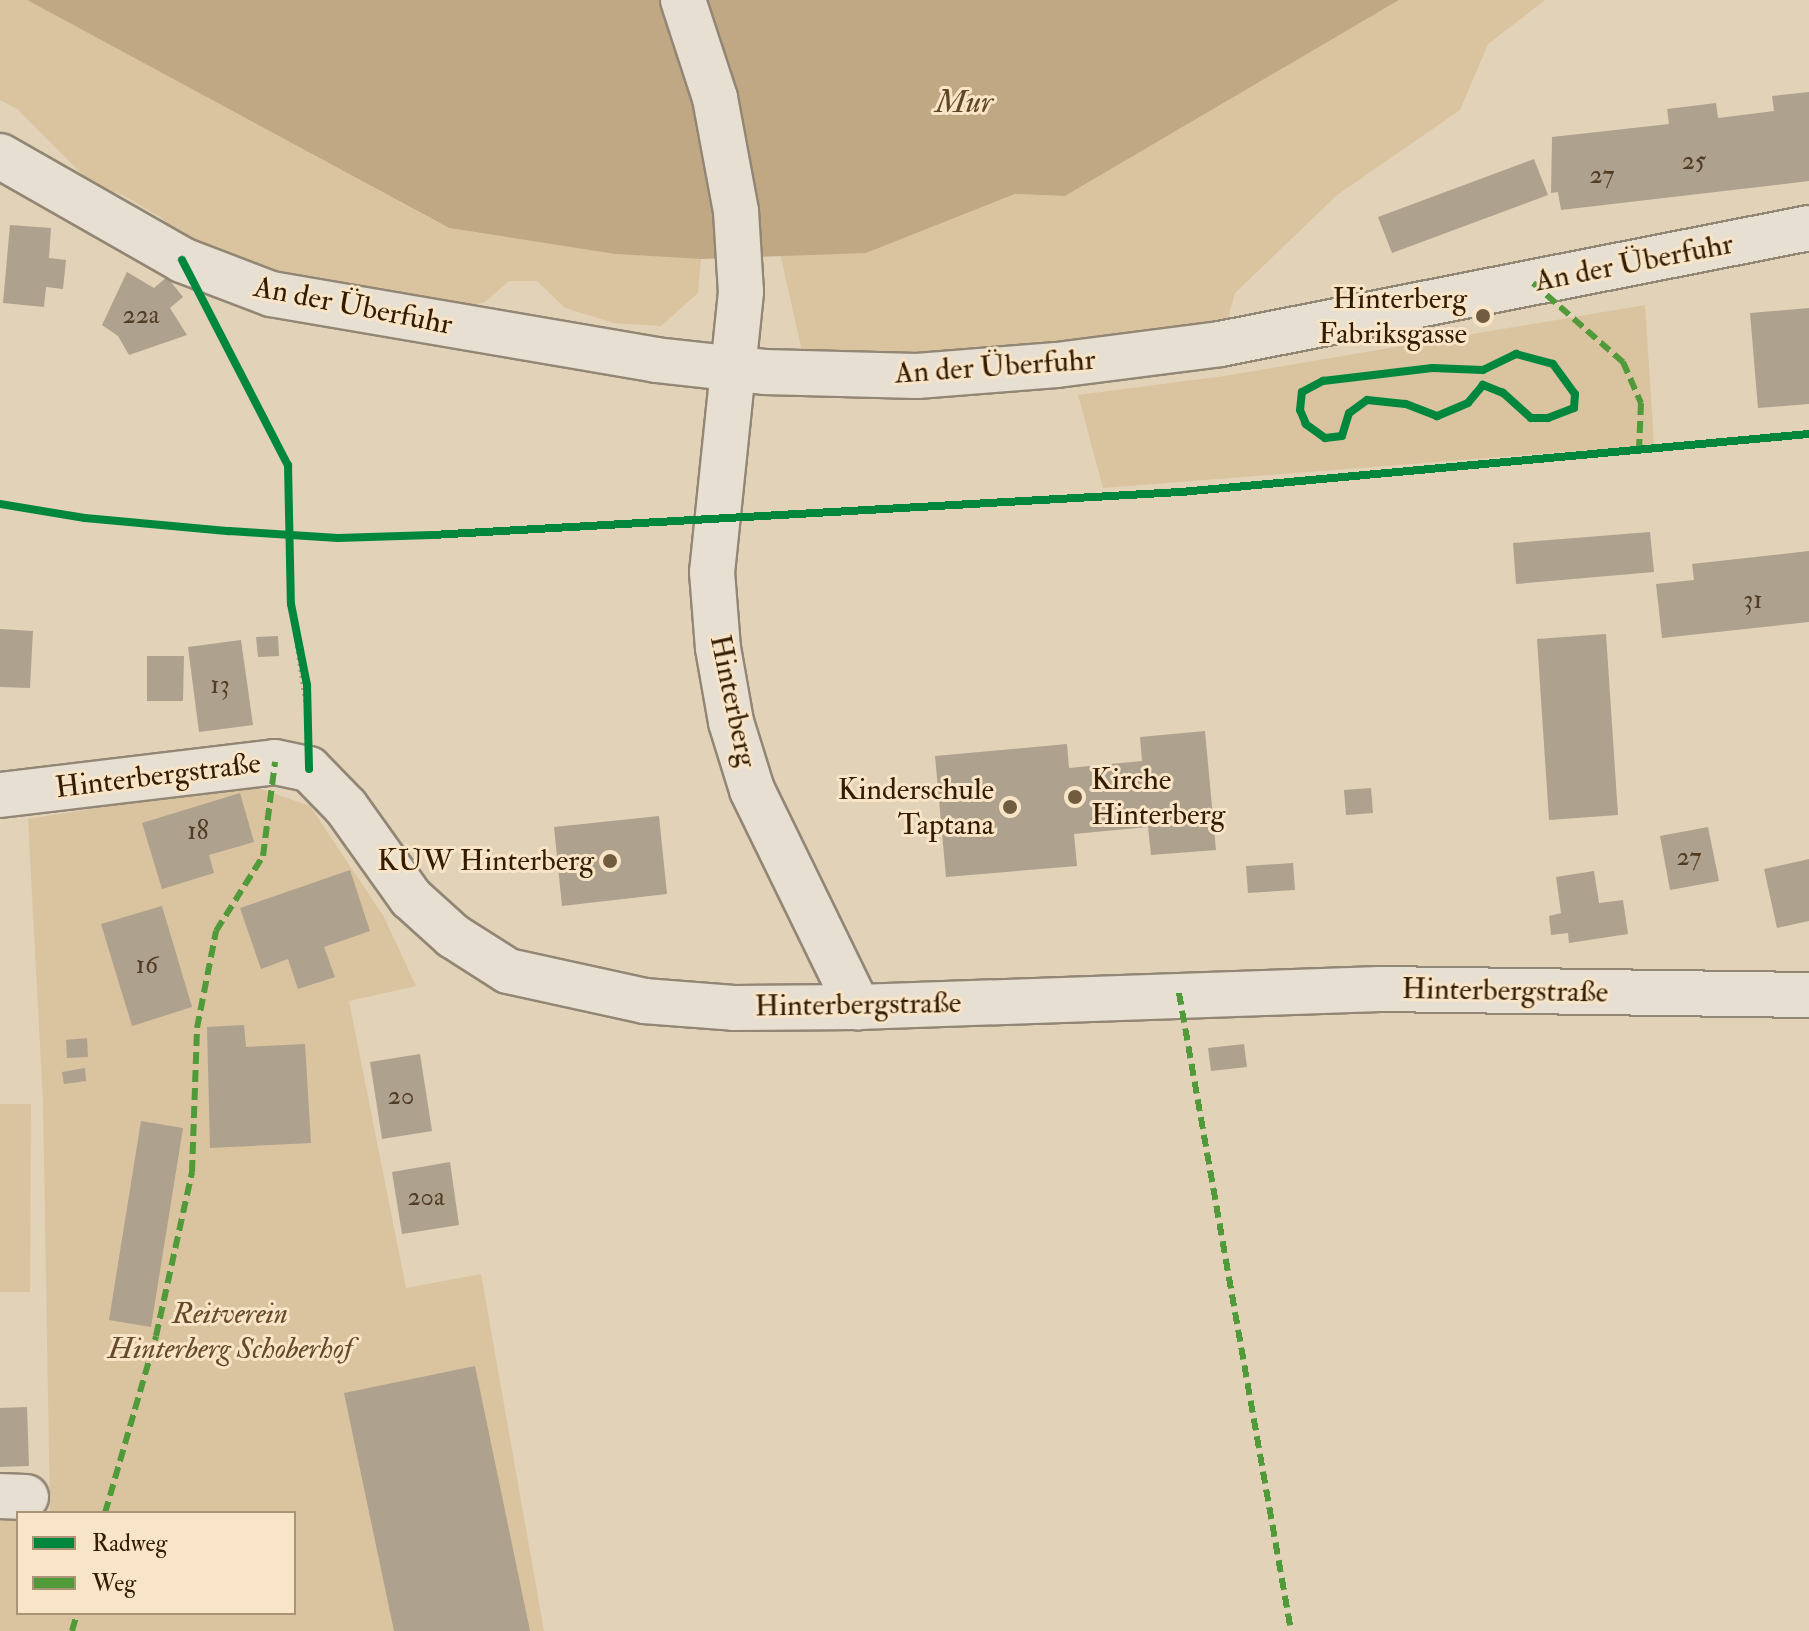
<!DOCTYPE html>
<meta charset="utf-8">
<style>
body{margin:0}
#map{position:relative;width:1809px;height:1631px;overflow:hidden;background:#e2d2b8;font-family:"IM FELL Double Pica",serif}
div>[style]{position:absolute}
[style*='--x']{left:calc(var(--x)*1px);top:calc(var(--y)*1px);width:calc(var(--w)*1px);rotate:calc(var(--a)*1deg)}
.green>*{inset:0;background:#dac39f}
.water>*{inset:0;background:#c1a884}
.building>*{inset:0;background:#aea18e}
.path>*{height:5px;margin-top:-2.5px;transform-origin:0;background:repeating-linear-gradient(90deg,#a49c8f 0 2px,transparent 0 6px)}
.roads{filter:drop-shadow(2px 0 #928674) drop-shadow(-2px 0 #928674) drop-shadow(0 2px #928674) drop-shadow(0 -2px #928674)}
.minor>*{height:44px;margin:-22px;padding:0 22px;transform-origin:22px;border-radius:22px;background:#e7dfd2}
.quiet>*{height:6px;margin-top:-3px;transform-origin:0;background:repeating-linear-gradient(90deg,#519a39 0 12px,transparent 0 18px)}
.cycleway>*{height:8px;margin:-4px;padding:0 4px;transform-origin:4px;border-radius:4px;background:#00873e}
.dots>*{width:22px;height:22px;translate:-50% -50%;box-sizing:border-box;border:4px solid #f8e4c6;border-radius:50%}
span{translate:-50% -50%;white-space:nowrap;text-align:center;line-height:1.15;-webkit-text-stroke:6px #f8e4c6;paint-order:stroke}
.number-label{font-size:26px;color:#523d24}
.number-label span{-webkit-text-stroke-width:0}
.street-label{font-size:30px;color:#341c00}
.poi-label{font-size:30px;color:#341c00}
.right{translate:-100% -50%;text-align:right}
.left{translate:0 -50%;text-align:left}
.park-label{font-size:30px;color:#644a2a;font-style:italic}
.water-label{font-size:32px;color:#604726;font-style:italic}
.legend{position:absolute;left:16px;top:1511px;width:280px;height:104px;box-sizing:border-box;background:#f8e4c6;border:2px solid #aa9477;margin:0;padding:10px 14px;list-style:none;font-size:24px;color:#341c00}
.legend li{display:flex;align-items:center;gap:16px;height:40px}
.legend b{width:40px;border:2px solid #aa9477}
</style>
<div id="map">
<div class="green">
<div style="clip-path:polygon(0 0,27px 0,448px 228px,615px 254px,701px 259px,698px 293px,661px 326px,614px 323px,565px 308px,537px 281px,509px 281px,485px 302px,451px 310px,281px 271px,254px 272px,176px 234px,162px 218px,123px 195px,93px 185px,17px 109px,0 100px)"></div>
<div style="clip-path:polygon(1399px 0,1545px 0,1488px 44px,1460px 110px,1337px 195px,1235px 293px,1220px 344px,807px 374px,780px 253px,866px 253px,1015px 194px,1065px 196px)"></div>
<div style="clip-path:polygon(1645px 305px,1654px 445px,1103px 488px,1078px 395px,1224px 376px)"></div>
<div style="clip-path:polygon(247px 784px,310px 806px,384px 917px,416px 986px,349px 1001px,406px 1288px,481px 1274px,544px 1631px,0 1631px,0 1517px,18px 1518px,18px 1613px,294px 1613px,294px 1513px,50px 1513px,43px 1101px,28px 819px)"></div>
<div style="clip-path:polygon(0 1104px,31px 1104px,30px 1292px,0 1292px)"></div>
</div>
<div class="water">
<div style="clip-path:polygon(27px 0,1399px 0,1065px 196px,1015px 194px,866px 253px,701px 259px,615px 254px,449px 228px)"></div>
</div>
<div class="building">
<div style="clip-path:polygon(1809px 92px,1809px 181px,1561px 210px,1558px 192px,1551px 193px,1552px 137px,1669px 124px,1667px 109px,1716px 103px,1718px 118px,1774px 111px,1772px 96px)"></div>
<div style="clip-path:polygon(1534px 159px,1548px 195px,1392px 253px,1378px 217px)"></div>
<div style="clip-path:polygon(10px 225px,51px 228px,49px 258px,66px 260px,63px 289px,46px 287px,44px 307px,3px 303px)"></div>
<div style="clip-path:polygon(127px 272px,154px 288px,167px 277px,183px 297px,170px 308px,187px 335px,129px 355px,118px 336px,102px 325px)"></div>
<div style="clip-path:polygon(1809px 308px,1809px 404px,1758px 408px,1750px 313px)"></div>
<div style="clip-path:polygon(1650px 532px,1654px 572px,1516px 584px,1513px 543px)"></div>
<div style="clip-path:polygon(1809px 551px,1809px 622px,1662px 638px,1656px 584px,1694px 580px,1692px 564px)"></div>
<div style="clip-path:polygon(0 629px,33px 631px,30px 688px,0 687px)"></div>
<div style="clip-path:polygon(1606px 634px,1618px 815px,1549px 820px,1537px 639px)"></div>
<div style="clip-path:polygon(278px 636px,279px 656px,258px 657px,256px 637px)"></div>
<div style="clip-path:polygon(241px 640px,253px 725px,199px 732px,188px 647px)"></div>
<div style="clip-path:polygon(147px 656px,184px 656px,183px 701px,147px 701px)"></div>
<div style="clip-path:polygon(1205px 731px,1216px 850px,1151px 855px,1148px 827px,1074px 834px,1077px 866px,946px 877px,935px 756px,1067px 744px,1069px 768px,1142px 761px,1140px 737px)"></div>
<div style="clip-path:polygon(1371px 788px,1373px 813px,1346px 815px,1344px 790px)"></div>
<div style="clip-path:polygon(240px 793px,254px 842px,209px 855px,214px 873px,162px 889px,142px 823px)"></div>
<div style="clip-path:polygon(659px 816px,667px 894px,562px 906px,554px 827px)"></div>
<div style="clip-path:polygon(1708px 827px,1719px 881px,1670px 890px,1660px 836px)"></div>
<div style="clip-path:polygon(1809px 859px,1809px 921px,1777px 928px,1764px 869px)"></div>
<div style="clip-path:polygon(1293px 863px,1295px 890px,1248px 893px,1246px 866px)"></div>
<div style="clip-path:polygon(350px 870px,370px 931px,324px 947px,335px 977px,298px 989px,288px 959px,261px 969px,240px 908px)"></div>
<div style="clip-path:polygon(1594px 871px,1599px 903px,1623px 900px,1628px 934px,1569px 943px,1568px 933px,1551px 935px,1549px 916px,1561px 913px,1556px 877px)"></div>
<div style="clip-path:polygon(162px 906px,192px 1007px,132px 1026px,101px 924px)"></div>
<div style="clip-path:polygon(244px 1025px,246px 1047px,305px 1044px,311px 1143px,210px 1148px,207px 1027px)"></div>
<div style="clip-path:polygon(87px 1038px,88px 1057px,67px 1058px,66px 1040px)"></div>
<div style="clip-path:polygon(1244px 1044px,1247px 1067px,1211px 1071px,1208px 1048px)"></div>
<div style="clip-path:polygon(420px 1054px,432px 1131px,382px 1139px,370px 1062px)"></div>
<div style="clip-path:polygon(85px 1068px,86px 1081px,64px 1084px,62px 1072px)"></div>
<div style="clip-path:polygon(141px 1121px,183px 1128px,151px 1327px,109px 1320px)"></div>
<div style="clip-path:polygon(450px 1162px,459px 1225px,402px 1234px,392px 1172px)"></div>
<div style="clip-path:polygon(475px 1366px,530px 1631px,394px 1631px,344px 1393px)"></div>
<div style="clip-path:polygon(27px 1407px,29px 1466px,0 1467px,0 1408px)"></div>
</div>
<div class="path">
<div style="--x:212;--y:318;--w:165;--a:62.7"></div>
<div style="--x:288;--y:465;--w:139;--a:88.8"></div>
<div style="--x:291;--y:604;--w:126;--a:81.4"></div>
</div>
<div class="roads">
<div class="minor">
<div style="--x:683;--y:0;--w:103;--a:71.9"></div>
<div style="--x:715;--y:98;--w:115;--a:79.5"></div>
<div style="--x:736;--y:211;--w:81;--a:86.5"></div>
<div style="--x:741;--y:292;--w:281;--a:95.9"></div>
<div style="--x:712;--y:572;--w:76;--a:85.5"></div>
<div style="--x:718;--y:648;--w:75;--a:80"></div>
<div style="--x:731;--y:722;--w:71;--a:72.8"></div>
<div style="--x:752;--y:790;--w:242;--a:64"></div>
<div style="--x:0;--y:156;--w:210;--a:29.7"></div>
<div style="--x:182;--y:260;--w:95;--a:20.9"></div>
<div style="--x:271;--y:294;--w:391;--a:9.7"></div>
<div style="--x:656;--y:360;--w:109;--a:6.3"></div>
<div style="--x:764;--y:372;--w:153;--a:1.5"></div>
<div style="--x:917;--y:376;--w:140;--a:-4.5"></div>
<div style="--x:1057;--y:365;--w:164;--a:-7.3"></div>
<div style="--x:1220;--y:344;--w:600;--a:-11.14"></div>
<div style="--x:0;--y:795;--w:277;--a:-6.8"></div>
<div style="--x:275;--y:762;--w:35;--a:12"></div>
<div style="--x:309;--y:769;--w:53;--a:45.8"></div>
<div style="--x:346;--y:807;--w:112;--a:54.5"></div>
<div style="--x:411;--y:898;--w:57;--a:42.1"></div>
<div style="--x:453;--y:936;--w:65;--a:32.5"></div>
<div style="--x:508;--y:971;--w:139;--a:12.4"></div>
<div style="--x:644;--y:1001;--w:90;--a:4.4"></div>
<div style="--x:734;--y:1008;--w:124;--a:-0.5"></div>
<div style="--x:858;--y:1007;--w:522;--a:-1.97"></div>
<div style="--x:1380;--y:989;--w:429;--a:0.8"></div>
<div style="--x:0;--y:1496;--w:26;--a:2"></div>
</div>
</div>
<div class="quiet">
<div style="--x:1533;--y:283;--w:120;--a:41.3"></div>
<div style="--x:1623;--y:362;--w:45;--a:66.3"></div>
<div style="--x:1641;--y:403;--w:45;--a:92.5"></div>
<div style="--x:1179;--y:993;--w:648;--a:80.04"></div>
<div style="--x:105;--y:1513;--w:184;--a:-73.9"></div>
<div style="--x:156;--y:1336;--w:168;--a:-77.6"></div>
<div style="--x:192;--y:1172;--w:144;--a:-88"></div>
<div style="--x:197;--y:1028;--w:99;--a:-78.9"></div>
<div style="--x:216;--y:931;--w:89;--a:-57.9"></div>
<div style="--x:263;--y:856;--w:95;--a:-82.7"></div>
<div style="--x:72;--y:1631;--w:19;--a:-74"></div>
</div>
<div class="cycleway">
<div style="--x:182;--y:260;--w:231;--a:62.7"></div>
<div style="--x:288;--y:465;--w:139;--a:88.8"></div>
<div style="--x:291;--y:604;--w:83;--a:78.8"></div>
<div style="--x:307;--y:685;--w:84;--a:88.6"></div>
<div style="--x:1516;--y:354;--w:38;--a:15"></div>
<div style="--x:1553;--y:364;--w:37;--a:54"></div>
<div style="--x:1575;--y:394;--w:14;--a:94"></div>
<div style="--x:1574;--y:408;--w:28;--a:159"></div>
<div style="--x:1548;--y:418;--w:17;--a:180"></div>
<div style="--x:1531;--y:418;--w:38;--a:-138"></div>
<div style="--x:1503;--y:393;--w:22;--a:-158"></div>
<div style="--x:1483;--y:385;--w:23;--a:130"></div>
<div style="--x:1468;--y:403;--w:34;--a:157"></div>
<div style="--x:1437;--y:416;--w:34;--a:-159"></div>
<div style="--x:1405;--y:404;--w:38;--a:-174"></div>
<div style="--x:1367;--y:400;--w:22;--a:144"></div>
<div style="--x:1349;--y:413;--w:24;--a:107"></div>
<div style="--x:1342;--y:436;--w:17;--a:173"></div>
<div style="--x:1325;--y:438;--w:24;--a:-144"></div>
<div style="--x:1306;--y:424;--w:15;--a:-113"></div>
<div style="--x:1300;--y:410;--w:18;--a:-84"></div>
<div style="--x:1302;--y:392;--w:24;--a:-28"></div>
<div style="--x:1323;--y:381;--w:110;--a:-6.8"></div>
<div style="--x:1432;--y:368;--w:51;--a:2.2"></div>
<div style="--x:1483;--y:370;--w:37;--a:-26"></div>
<div style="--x:0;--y:504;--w:86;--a:9.4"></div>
<div style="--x:85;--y:518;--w:145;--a:5.2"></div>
<div style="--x:229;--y:531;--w:109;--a:3.7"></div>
<div style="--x:338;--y:538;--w:94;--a:-1.8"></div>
<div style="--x:432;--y:535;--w:750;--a:-3.29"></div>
<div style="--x:1181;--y:492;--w:631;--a:-5.28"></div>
</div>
<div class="dots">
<div style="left:1483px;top:316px;background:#715c40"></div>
<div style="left:1075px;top:797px;background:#715c40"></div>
<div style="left:1010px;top:807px;background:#715c40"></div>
<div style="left:610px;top:861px;background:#715c40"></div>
</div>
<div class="number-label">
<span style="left:1694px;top:162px">25</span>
<span style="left:1602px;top:176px">27</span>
<span style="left:141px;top:316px">22a</span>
<span style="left:1753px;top:601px">31</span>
<span style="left:220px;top:686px">13</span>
<span style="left:198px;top:832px">18</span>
<span style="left:1689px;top:858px">27</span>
<span style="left:147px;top:966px">16</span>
<span style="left:401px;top:1097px">20</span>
<span style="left:426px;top:1198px">20a</span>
</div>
<div class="street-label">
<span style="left:1634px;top:263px;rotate:-11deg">An der Überfuhr</span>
<span style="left:353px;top:306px;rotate:11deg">An der Überfuhr</span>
<span style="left:995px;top:367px;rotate:-4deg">An der Überfuhr</span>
<span style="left:733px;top:701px;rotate:78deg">Hinterberg</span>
<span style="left:158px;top:776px;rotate:-7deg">Hinterbergstraße</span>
<span style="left:1505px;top:991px;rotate:1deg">Hinterbergstraße</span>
<span style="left:858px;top:1005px;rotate:-1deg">Hinterbergstraße</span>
</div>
<div class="poi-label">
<span class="right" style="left:1467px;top:316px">Hinterberg<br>Fabriksgasse</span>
<span class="left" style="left:1091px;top:797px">Kirche<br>Hinterberg</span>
<span class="right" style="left:994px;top:807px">Kinderschule<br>Taptana</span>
<span class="right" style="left:594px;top:861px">KUW Hinterberg</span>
</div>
<div class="park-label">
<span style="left:230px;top:1331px">Reitverein<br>Hinterberg Schoberhof</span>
</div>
<div class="water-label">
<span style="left:964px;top:102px">Mur</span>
</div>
<ul class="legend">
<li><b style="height:10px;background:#00873e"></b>Radweg</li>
<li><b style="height:10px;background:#519a39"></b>Weg</li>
</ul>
</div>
